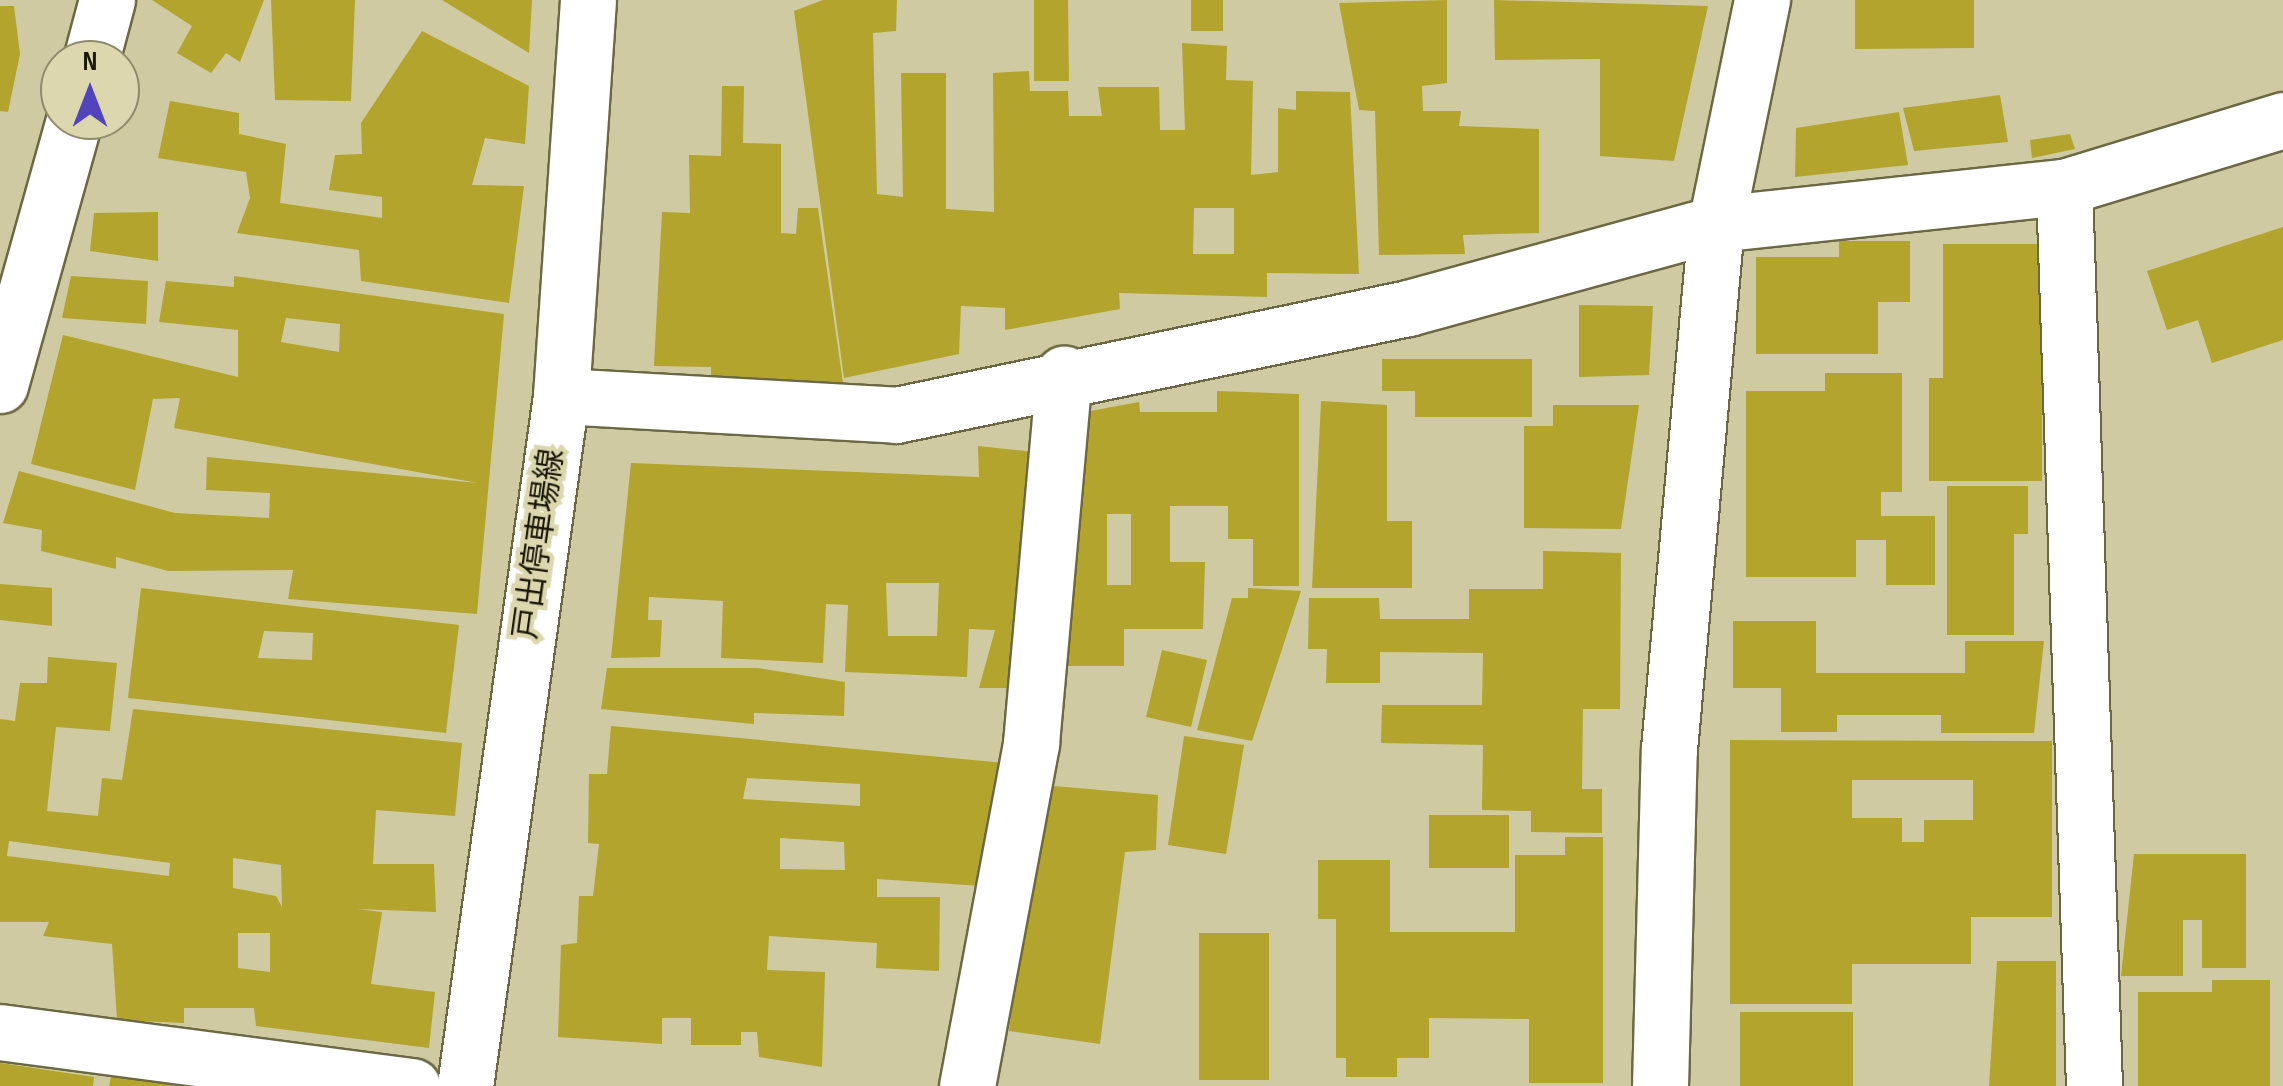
<!DOCTYPE html>
<meta charset="utf-8">
<style>
body{margin:0}
#map{position:relative;width:2283px;height:1086px;overflow:hidden;background:#cfcaa2;font-family:"Sofia Sans Condensed","Noto Sans JP",sans-serif}
div>[style]{position:absolute}
[style*='--x']{left:calc(var(--x)*1px);top:calc(var(--y)*1px);width:calc(var(--w)*1px);rotate:calc(var(--a)*1deg)}
.building>*{inset:0;background:#b2a42c}
.roads{filter:drop-shadow(2px 0 #6c6843) drop-shadow(-2px 0 #6c6843) drop-shadow(0 2px #6c6843) drop-shadow(0 -2px #6c6843)}
.minor>*{height:55px;margin:-27.5px;padding:0 27.5px;transform-origin:27.5px;border-radius:27.5px;background:#fff}
.secondary>*{height:55px;margin:-27.5px;padding:0 27.5px;transform-origin:27.5px;border-radius:27.5px;background:#fff}
span{translate:-50% -50%;white-space:nowrap;text-align:center;line-height:1.15;-webkit-text-stroke:9px #dcd7ae;paint-order:stroke}
.street-label{font-size:32px;color:#1a1809}
.north{position:absolute;left:40px;top:40px;width:100px;height:100px;box-sizing:border-box;background:#dcd7ae;border:2px solid #8e8b6c;border-radius:50%;rotate:0deg;font-size:28px;font-weight:700;line-height:40px;text-align:center;color:#1a1809}
.north::after{content:'';display:block;margin:auto;width:35px;height:45px;background:#5244bb;clip-path:polygon(50% 0,100% 100%,50% 72%,0 100%)}
</style>
<div id="map">
<div class="building">
<div style="clip-path:polygon(152px 0,264px 0,240px 62px,226px 53px,211px 73px,177px 53px,192px 26px)"></div>
<div style="clip-path:polygon(271px 0,355px 0,351px 101px,275px 100px)"></div>
<div style="clip-path:polygon(442px 0,532px 0,529px 53px)"></div>
<div style="clip-path:polygon(evenodd,823px 0,897px 0,896px 31px,873px 33px,877px 194px,903px 197px,901px 73px,946px 73px,946px 209px,994px 212px,993px 73px,1029px 71px,1030px 91px,1068px 91px,1069px 116px,1102px 116px,1098px 87px,1159px 87px,1160px 130px,1185px 130px,1182px 43px,1227px 46px,1226px 80px,1253px 81px,1251px 175px,1278px 172px,1278px 108px,1296px 110px,1296px 91px,1350px 92px,1359px 274px,1267px 273px,1267px 297px,1119px 293px,1120px 309px,1005px 330px,1005px 308px,961px 306px,959px 354px,844px 378px,794px 11px,823px 0,1194px 208px,1234px 208px,1234px 254px,1193px 254px,1194px 208px)"></div>
<div style="clip-path:polygon(1034px 0,1068px 0,1069px 81px,1034px 81px)"></div>
<div style="clip-path:polygon(1191px 0,1223px 0,1223px 31px,1191px 31px)"></div>
<div style="clip-path:polygon(1447px 0,1447px 83px,1422px 86px,1423px 111px,1461px 111px,1459px 126px,1539px 129px,1539px 233px,1463px 235px,1465px 254px,1379px 255px,1375px 111px,1359px 110px,1339px 3px)"></div>
<div style="clip-path:polygon(1494px 0,1708px 6px,1674px 161px,1600px 156px,1600px 59px,1495px 60px)"></div>
<div style="clip-path:polygon(1855px 0,1974px 0,1974px 48px,1855px 49px)"></div>
<div style="clip-path:polygon(0 6px,14px 6px,20px 54px,8px 112px,0 111px)"></div>
<div style="clip-path:polygon(422px 31px,529px 86px,525px 144px,485px 138px,472px 185px,524px 186px,509px 303px,361px 281px,359px 250px,237px 233px,250px 198px,246px 172px,158px 158px,170px 101px,239px 113px,239px 134px,286px 144px,280px 203px,382px 218px,382px 197px,329px 190px,335px 155px,362px 154px,361px 123px)"></div>
<div style="clip-path:polygon(722px 86px,744px 86px,743px 143px,781px 144px,781px 233px,796px 234px,798px 208px,818px 208px,843px 383px,711px 383px,711px 367px,654px 366px,662px 212px,690px 213px,689px 155px,721px 156px)"></div>
<div style="clip-path:polygon(2000px 95px,2008px 142px,1914px 151px,1903px 108px)"></div>
<div style="clip-path:polygon(1899px 112px,1908px 165px,1795px 177px,1796px 128px)"></div>
<div style="clip-path:polygon(2070px 134px,2075px 149px,2032px 158px,2030px 140px)"></div>
<div style="clip-path:polygon(158px 212px,158px 261px,90px 251px,94px 213px)"></div>
<div style="clip-path:polygon(2283px 227px,2283px 340px,2212px 363px,2198px 320px,2167px 330px,2147px 271px)"></div>
<div style="clip-path:polygon(1839px 241px,1910px 241px,1910px 302px,1878px 302px,1878px 354px,1756px 354px,1756px 257px,1839px 257px)"></div>
<div style="clip-path:polygon(1943px 244px,2042px 244px,2042px 481px,1929px 481px,1929px 378px,1943px 378px)"></div>
<div style="clip-path:polygon(71px 276px,148px 281px,146px 324px,62px 318px)"></div>
<div style="clip-path:polygon(evenodd,234px 276px,504px 314px,477px 614px,288px 599px,293px 570px,168px 571px,116px 557px,116px 569px,41px 551px,42px 530px,3px 523px,19px 471px,175px 513px,269px 518px,270px 493px,206px 490px,207px 457px,478px 483px,174px 428px,180px 398px,153px 399px,135px 490px,31px 464px,63px 335px,238px 377px,238px 330px,159px 322px,166px 281px,234px 287px,234px 276px,286px 318px,340px 324px,339px 352px,281px 342px,286px 318px)"></div>
<div style="clip-path:polygon(1579px 305px,1653px 306px,1649px 375px,1579px 377px)"></div>
<div style="clip-path:polygon(1382px 359px,1532px 359px,1532px 417px,1415px 417px,1415px 391px,1382px 391px)"></div>
<div style="clip-path:polygon(1825px 373px,1902px 373px,1902px 492px,1881px 492px,1881px 516px,1935px 516px,1935px 585px,1886px 585px,1886px 540px,1856px 540px,1856px 577px,1746px 577px,1746px 391px,1825px 391px)"></div>
<div style="clip-path:polygon(evenodd,1217px 391px,1299px 394px,1299px 586px,1253px 586px,1253px 539px,1228px 539px,1228px 506px,1170px 506px,1170px 562px,1205px 562px,1203px 629px,1124px 629px,1124px 666px,1061px 666px,1074px 414px,1139px 402px,1140px 412px,1217px 412px,1217px 391px,1107px 514px,1131px 514px,1131px 585px,1107px 585px,1107px 514px)"></div>
<div style="clip-path:polygon(1321px 401px,1387px 405px,1387px 521px,1412px 521px,1412px 588px,1312px 588px)"></div>
<div style="clip-path:polygon(1553px 405px,1639px 405px,1621px 529px,1524px 528px,1524px 426px,1553px 426px)"></div>
<div style="clip-path:polygon(evenodd,978px 446px,1035px 452px,1019px 688px,979px 688px,995px 630px,969px 629px,967px 677px,845px 672px,848px 605px,826px 604px,823px 663px,721px 658px,723px 601px,649px 597px,648px 620px,662px 620px,660px 657px,611px 658px,631px 463px,979px 477px,978px 446px,886px 583px,939px 583px,937px 636px,888px 636px,886px 583px)"></div>
<div style="clip-path:polygon(1947px 486px,2028px 486px,2028px 534px,2014px 534px,2014px 635px,1947px 635px)"></div>
<div style="clip-path:polygon(1543px 551px,1621px 553px,1620px 709px,1583px 709px,1582px 789px,1602px 789px,1602px 833px,1531px 832px,1531px 811px,1482px 810px,1483px 745px,1381px 743px,1382px 705px,1482px 705px,1483px 653px,1380px 652px,1380px 683px,1326px 683px,1327px 649px,1308px 649px,1309px 598px,1379px 598px,1380px 619px,1469px 619px,1469px 589px,1543px 589px)"></div>
<div style="clip-path:polygon(0 584px,52px 588px,52px 626px,0 620px)"></div>
<div style="clip-path:polygon(evenodd,141px 588px,459px 625px,446px 733px,128px 698px,141px 588px,264px 631px,313px 633px,312px 660px,258px 658px,264px 631px)"></div>
<div style="clip-path:polygon(1248px 588px,1301px 591px,1252px 741px,1197px 730px,1232px 598px,1248px 598px)"></div>
<div style="clip-path:polygon(1733px 621px,1816px 621px,1816px 673px,1965px 673px,1965px 641px,2044px 641px,2034px 733px,1941px 733px,1941px 715px,1837px 715px,1837px 732px,1781px 732px,1781px 688px,1733px 688px)"></div>
<div style="clip-path:polygon(1162px 650px,1207px 660px,1191px 727px,1146px 717px)"></div>
<div style="clip-path:polygon(evenodd,48px 657px,117px 663px,110px 731px,56px 727px,47px 811px,98px 816px,102px 778px,122px 780px,133px 709px,462px 743px,455px 816px,376px 810px,373px 864px,434px 864px,436px 912px,357px 909px,382px 912px,371px 984px,435px 992px,429px 1048px,256px 1026px,254px 1008px,184px 1008px,184px 1023px,117px 1020px,112px 944px,43px 936px,49px 922px,0 922px,0 719px,15px 721px,20px 683px,47px 683px,48px 657px,9px 841px,170px 863px,169px 876px,7px 856px,9px 841px,48px 657px,233px 858px,281px 865px,282px 907px,276px 896px,233px 888px,233px 858px,48px 657px,238px 933px,270px 933px,270px 972px,238px 968px,238px 933px)"></div>
<div style="clip-path:polygon(607px 668px,758px 668px,845px 682px,844px 716px,754px 713px,754px 724px,601px 709px)"></div>
<div style="clip-path:polygon(evenodd,611px 726px,1005px 763px,982px 886px,877px 879px,877px 897px,940px 897px,939px 971px,876px 968px,877px 943px,769px 936px,767px 970px,825px 972px,822px 1067px,759px 1057px,757px 1032px,741px 1032px,741px 1045px,691px 1045px,691px 1018px,662px 1018px,662px 1044px,558px 1037px,561px 945px,577px 943px,579px 896px,593px 896px,599px 844px,588px 843px,589px 774px,607px 774px,611px 726px,747px 778px,860px 784px,860px 806px,743px 799px,747px 778px,611px 726px,780px 838px,844px 842px,845px 870px,780px 869px,780px 838px)"></div>
<div style="clip-path:polygon(1184px 736px,1244px 745px,1226px 854px,1168px 845px)"></div>
<div style="clip-path:polygon(evenodd,1730px 740px,2052px 741px,2052px 917px,1971px 917px,1971px 964px,1852px 964px,1852px 1004px,1730px 1004px,1730px 740px,1852px 780px,1973px 780px,1973px 820px,1924px 820px,1924px 842px,1902px 842px,1902px 818px,1852px 818px,1852px 780px)"></div>
<div style="clip-path:polygon(1042px 785px,1158px 795px,1156px 850px,1125px 852px,1100px 1044px,1009px 1031px)"></div>
<div style="clip-path:polygon(1429px 815px,1509px 815px,1509px 868px,1429px 868px)"></div>
<div style="clip-path:polygon(1565px 837px,1603px 837px,1603px 1083px,1529px 1083px,1529px 1019px,1429px 1018px,1429px 1058px,1397px 1058px,1397px 1077px,1346px 1077px,1346px 1058px,1336px 1058px,1336px 919px,1318px 919px,1318px 860px,1390px 860px,1390px 932px,1515px 932px,1515px 855px,1565px 855px)"></div>
<div style="clip-path:polygon(2134px 854px,2246px 854px,2246px 968px,2202px 968px,2202px 920px,2183px 920px,2183px 976px,2121px 976px)"></div>
<div style="clip-path:polygon(1199px 933px,1269px 933px,1269px 1080px,1199px 1080px)"></div>
<div style="clip-path:polygon(1997px 961px,2056px 961px,2056px 1086px,1989px 1086px)"></div>
<div style="clip-path:polygon(2212px 980px,2270px 980px,2270px 1086px,2138px 1086px,2138px 992px,2212px 992px)"></div>
<div style="clip-path:polygon(1740px 1012px,1853px 1012px,1853px 1086px,1740px 1086px)"></div>
<div style="clip-path:polygon(0 1063px,94px 1077px,93px 1086px,0 1086px)"></div>
<div style="clip-path:polygon(111px 1077px,173px 1083px,173px 1086px,109px 1086px)"></div>
</div>
<div class="roads">
<div class="minor">
<div style="--x:91;--y:60;--w:62;--a:-75.1"></div>
<div style="--x:2064;--y:187;--w:229;--a:-17"></div>
<div style="--x:0;--y:385;--w:275;--a:-74.4"></div>
<div style="--x:561;--y:396;--w:336;--a:3.2"></div>
<div style="--x:896;--y:415;--w:523;--a:-11.8"></div>
<div style="--x:1408;--y:308;--w:319;--a:-15.3"></div>
<div style="--x:1716;--y:224;--w:350;--a:-6.1"></div>
<div style="--x:2064;--y:187;--w:900;--a:88.09"></div>
<div style="--x:0;--y:1032;--w:416;--a:7.5"></div>
<div style="--x:967;--y:1086;--w:349;--a:-79.4"></div>
<div style="--x:1031;--y:743;--w:371;--a:-84.9"></div>
<div style="--x:1660;--y:1086;--w:337;--a:-88.5"></div>
<div style="--x:1669;--y:749;--w:527;--a:-84.88"></div>
<div style="--x:1716;--y:224;--w:229;--a:-78.4"></div>
</div>
<div class="secondary">
<div style="--x:465;--y:1086;--w:697;--a:-82.08"></div>
<div style="--x:561;--y:396;--w:397;--a:-86.1"></div>
</div>
</div>
<div class="street-label">
<span style="left:540px;top:544px;rotate:-82deg">戸出停車場線</span>
</div>
<div class="north">N</div>
</div>
